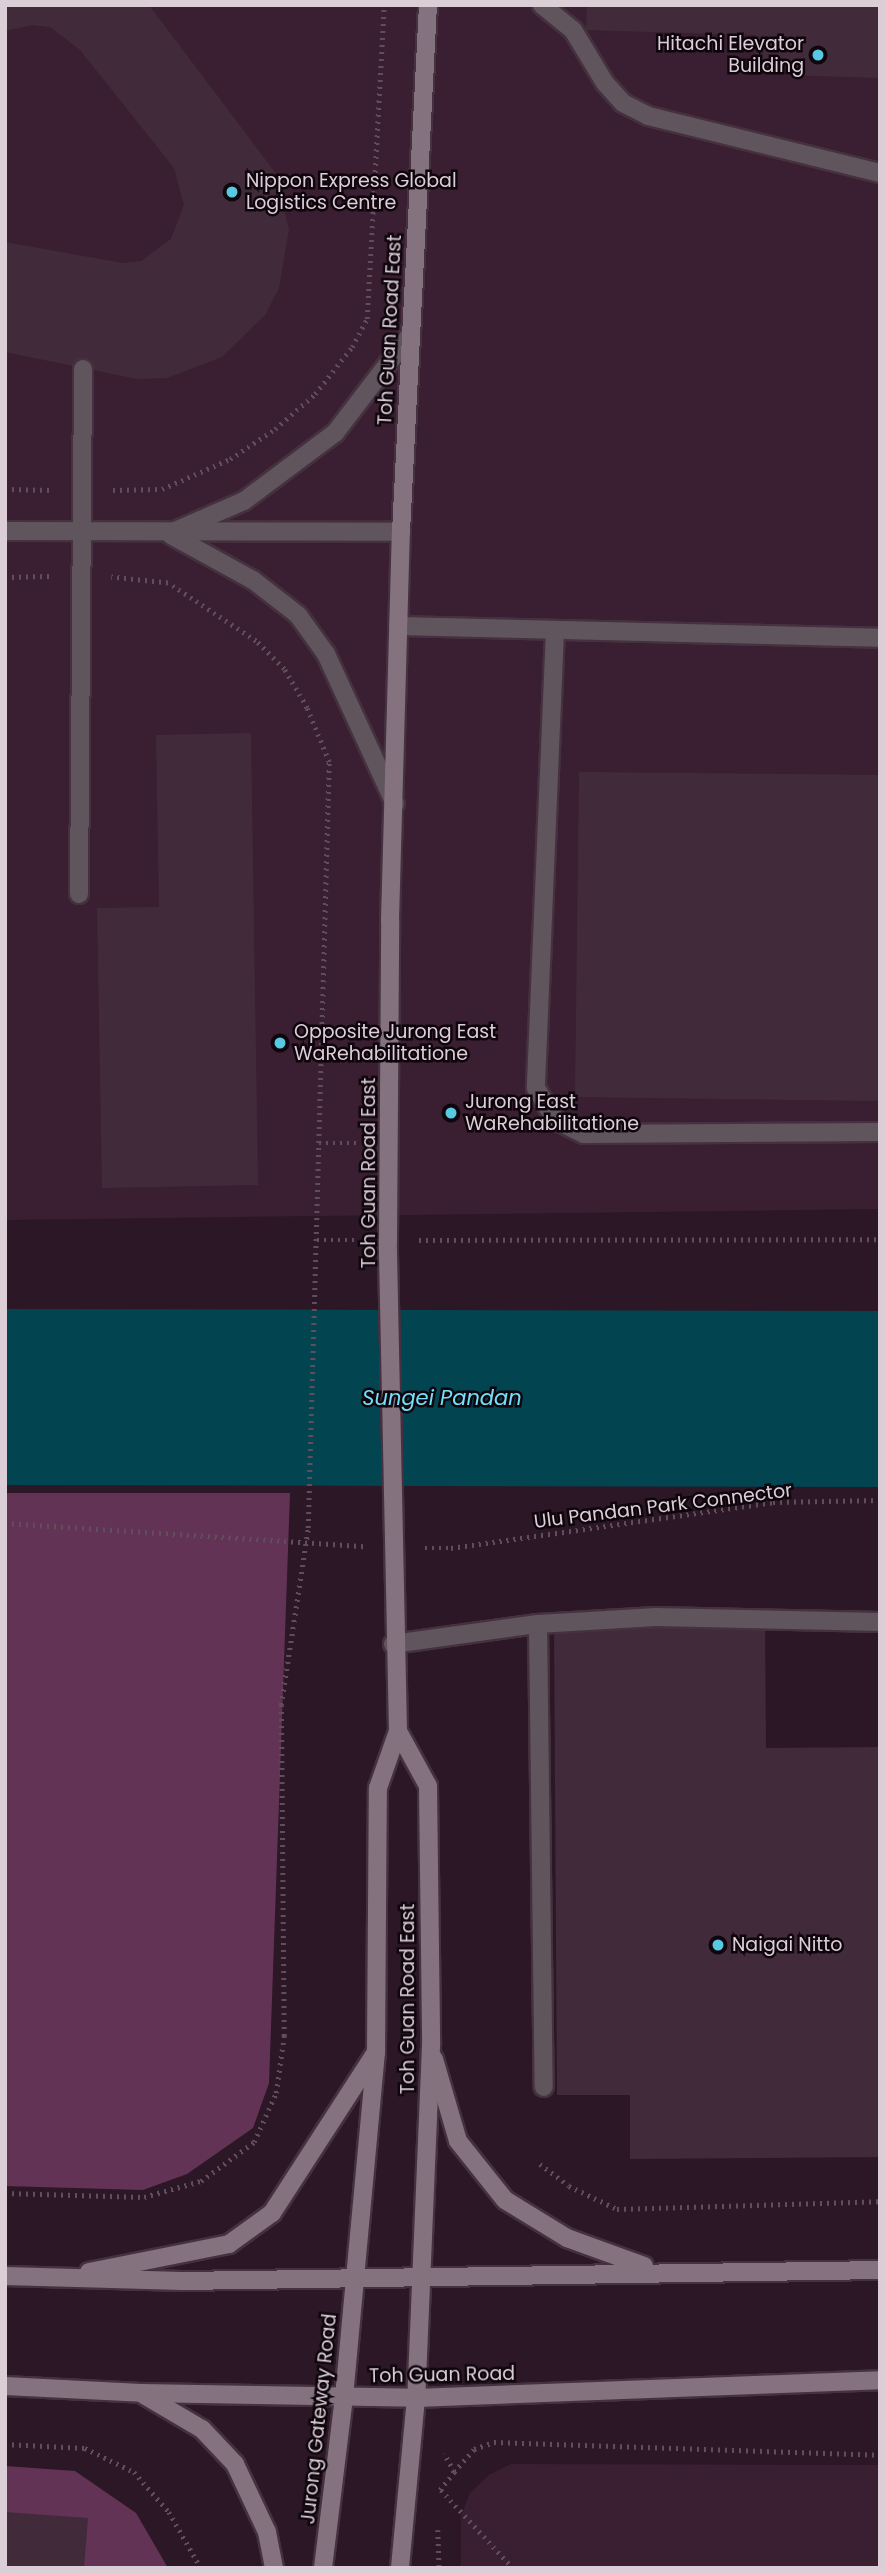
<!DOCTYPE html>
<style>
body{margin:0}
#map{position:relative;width:885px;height:2573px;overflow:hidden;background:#2c1726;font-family:Poppins,sans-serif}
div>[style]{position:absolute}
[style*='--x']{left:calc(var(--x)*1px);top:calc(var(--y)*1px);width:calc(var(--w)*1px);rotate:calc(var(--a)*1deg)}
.built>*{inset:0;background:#391f31}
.green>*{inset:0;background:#633356}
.water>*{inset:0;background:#024450}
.building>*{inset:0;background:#412b3a}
.path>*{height:4.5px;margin-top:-2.25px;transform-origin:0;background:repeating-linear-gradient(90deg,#614e5c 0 2px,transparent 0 7px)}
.roads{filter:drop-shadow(2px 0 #45313f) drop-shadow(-2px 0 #45313f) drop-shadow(0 2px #45313f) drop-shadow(0 -2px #45313f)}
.lane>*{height:18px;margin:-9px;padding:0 9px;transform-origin:9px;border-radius:9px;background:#60555c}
.street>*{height:18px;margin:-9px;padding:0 9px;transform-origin:9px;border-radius:9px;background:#60555c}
.secondary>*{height:18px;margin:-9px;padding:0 9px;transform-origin:9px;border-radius:9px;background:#84737e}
.dots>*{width:19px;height:19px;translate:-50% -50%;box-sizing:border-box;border:4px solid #0e060c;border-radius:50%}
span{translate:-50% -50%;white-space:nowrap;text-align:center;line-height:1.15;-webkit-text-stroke:5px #0e060c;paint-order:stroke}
.poi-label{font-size:19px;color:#dcced7}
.right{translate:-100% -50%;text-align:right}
.left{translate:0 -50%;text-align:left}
.street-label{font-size:19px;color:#dcced7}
.water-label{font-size:21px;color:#72e0f9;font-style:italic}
.frame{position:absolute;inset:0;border:7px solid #dcced7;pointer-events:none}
</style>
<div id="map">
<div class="built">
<div style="clip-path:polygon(5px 5px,880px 5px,880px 1209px,5px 1220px)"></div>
<div style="clip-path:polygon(511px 2464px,880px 2465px,880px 2568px,461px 2568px,461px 2516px,470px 2493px,489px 2475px)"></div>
</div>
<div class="green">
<div style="clip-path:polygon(5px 1493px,290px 1493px,269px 2083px,253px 2128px,187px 2174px,143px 2190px,5px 2186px)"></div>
<div style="clip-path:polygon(5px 2466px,75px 2471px,136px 2513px,168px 2568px,5px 2568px)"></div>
</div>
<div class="water">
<div style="clip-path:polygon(5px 1309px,880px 1311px,880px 1487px,5px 1485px)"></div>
</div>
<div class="building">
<div style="clip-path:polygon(5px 5px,149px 5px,274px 171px,289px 229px,279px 288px,265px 315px,222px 357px,167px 378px,137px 379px,5px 352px,5px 242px,123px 263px,141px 261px,171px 239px,184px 205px,174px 168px,80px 50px,50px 27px,32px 25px,5px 31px)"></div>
<div style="clip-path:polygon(587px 5px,880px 5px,880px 78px,755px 74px,756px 35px,586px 30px)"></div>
<div style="clip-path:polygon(251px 733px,258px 1185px,102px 1188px,97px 908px,159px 907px,156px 735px)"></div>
<div style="clip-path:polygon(579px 772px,880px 775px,880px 1101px,575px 1097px)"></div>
<div style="clip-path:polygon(765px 1624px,766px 1748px,880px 1747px,880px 2157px,630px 2159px,630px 2095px,557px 2095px,554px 1626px)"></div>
<div style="clip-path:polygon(5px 2512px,88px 2518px,84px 2568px,5px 2568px)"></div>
</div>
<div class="path">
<div style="--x:5;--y:489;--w:47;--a:1.2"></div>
<div style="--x:113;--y:490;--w:49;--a:-1.2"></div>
<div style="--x:162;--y:489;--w:74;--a:-23.8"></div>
<div style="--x:230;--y:459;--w:54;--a:-33.7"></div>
<div style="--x:275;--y:429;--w:53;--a:-41.2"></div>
<div style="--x:315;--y:394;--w:60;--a:-51.8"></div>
<div style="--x:352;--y:347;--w:32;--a:-62"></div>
<div style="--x:367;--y:319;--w:314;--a:-86.9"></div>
<div style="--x:5;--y:577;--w:45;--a:-1.3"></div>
<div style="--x:319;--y:1143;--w:38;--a:0"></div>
<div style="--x:317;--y:1240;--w:40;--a:0"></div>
<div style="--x:419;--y:1240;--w:461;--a:-0.1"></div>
<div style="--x:5;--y:1523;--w:360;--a:3.7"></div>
<div style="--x:425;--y:1548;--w:26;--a:0"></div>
<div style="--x:451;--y:1548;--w:325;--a:-8.1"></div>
<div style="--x:773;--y:1502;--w:107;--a:-1.1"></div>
<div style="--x:540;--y:2164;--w:36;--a:37"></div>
<div style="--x:569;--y:2186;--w:53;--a:25.6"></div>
<div style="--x:617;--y:2209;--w:263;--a:-1.7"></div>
<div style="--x:5;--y:2193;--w:139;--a:1.6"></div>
<div style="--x:144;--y:2197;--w:59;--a:-15.7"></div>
<div style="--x:201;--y:2181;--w:66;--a:-36.3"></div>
<div style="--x:254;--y:2142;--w:54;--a:-65.8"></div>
<div style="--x:276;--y:2093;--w:58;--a:-82"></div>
<div style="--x:284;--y:2036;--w:331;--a:-90.5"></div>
<div style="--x:281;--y:1705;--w:179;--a:-81.3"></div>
<div style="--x:308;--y:1528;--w:766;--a:-88.43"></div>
<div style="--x:329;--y:762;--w:58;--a:-112.2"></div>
<div style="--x:307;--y:708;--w:45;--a:-120.5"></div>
<div style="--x:284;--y:669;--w:40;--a:-135"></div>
<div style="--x:256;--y:641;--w:105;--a:-146.6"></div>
<div style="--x:168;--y:583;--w:57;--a:-174"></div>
<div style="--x:5;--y:2444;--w:80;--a:2.9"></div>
<div style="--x:85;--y:2448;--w:55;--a:26.1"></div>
<div style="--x:134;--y:2472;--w:53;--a:48.8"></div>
<div style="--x:169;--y:2512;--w:64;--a:60.3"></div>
<div style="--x:454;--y:2472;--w:30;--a:-49"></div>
<div style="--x:474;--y:2449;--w:21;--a:-19"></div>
<div style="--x:494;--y:2442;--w:386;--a:1.9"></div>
<div style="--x:440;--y:2490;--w:23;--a:-52"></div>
<div style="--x:454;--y:2472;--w:21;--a:-119"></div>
<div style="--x:441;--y:2490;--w:106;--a:47.3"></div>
<div style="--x:438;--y:2530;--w:38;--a:88"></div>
</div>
<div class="roads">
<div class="lane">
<div style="--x:542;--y:5;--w:40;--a:39"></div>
<div style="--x:573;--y:30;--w:62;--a:58.9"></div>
<div style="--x:605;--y:83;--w:27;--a:48"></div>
<div style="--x:623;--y:103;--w:28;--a:27"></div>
<div style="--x:648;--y:116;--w:239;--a:13.8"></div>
<div style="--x:398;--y:626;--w:482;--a:1.4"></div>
<div style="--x:555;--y:630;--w:458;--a:92.4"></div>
<div style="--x:536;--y:1088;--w:37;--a:59"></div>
<div style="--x:555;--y:1120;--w:32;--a:26"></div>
<div style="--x:584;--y:1134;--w:296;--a:-0.4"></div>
<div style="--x:79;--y:894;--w:525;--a:-89.56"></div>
<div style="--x:538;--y:1624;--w:463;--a:89.3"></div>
<div style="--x:393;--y:1644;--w:146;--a:-7.9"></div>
<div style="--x:538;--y:1624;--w:118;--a:-3.4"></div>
<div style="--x:656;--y:1617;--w:224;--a:1.3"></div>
</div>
<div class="street">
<div style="--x:5;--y:531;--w:396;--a:0.1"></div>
<div style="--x:175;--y:531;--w:75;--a:-23.5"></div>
<div style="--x:244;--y:501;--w:114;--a:-36.8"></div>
<div style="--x:335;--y:433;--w:123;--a:-52.6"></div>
<div style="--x:171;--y:535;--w:94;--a:28.8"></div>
<div style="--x:253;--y:580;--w:57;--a:37.9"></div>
<div style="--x:298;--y:615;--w:48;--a:54.3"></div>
<div style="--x:326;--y:654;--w:165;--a:65.3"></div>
</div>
<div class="secondary">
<div style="--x:398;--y:1731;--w:63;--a:61.4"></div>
<div style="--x:428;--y:1786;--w:260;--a:89.3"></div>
<div style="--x:431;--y:2046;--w:352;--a:92.4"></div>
<div style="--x:416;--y:2398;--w:171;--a:95.4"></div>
<div style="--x:434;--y:2059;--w:85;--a:73.7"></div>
<div style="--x:458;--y:2141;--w:75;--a:51.5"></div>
<div style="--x:505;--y:2200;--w:73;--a:31.5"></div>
<div style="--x:567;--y:2238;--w:82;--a:20"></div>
<div style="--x:89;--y:2272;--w:143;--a:-11.3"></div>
<div style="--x:229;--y:2244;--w:53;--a:-35.8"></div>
<div style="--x:272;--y:2213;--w:189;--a:-57.1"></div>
<div style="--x:5;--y:2276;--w:177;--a:1.6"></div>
<div style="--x:182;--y:2281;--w:698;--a:-0.9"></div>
<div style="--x:5;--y:2386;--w:136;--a:2.9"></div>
<div style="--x:141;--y:2393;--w:275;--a:1"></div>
<div style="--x:416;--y:2398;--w:464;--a:-2.2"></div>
<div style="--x:144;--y:2395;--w:67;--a:30.4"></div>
<div style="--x:202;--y:2429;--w:48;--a:46.7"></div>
<div style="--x:235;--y:2464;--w:75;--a:64.8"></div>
<div style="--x:267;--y:2532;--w:37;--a:79"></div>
<div style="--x:323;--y:2568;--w:172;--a:-83"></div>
<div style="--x:344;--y:2397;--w:345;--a:-84.7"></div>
<div style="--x:376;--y:2053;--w:265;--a:-89.6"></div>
<div style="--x:378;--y:1788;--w:60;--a:-70.7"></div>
<div style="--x:398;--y:1731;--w:490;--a:-91.2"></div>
<div style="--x:388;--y:1241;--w:321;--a:-89.6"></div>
<div style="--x:390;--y:920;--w:388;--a:-88.4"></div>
<div style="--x:401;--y:532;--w:528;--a:-87.07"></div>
</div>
</div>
<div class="dots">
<div style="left:818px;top:55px;background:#57c9e2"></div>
<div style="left:232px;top:192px;background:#57c9e2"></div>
<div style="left:280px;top:1043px;background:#57c9e2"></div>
<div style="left:451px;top:1113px;background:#57c9e2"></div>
<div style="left:718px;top:1945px;background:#57c9e2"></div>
</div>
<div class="poi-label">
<span class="right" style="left:804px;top:55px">Hitachi Elevator<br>Building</span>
<span class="left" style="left:246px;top:192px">Nippon Express Global<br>Logistics Centre</span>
<span class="left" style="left:294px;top:1043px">Opposite Jurong East<br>WaRehabilitatione</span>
<span class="left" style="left:465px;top:1113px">Jurong East<br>WaRehabilitatione</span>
<span class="left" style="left:732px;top:1945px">Naigai Nitto</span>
</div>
<div class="street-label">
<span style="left:390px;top:330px;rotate:-87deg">Toh Guan Road East</span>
<span style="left:369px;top:1173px;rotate:-90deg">Toh Guan Road East</span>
<span style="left:663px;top:1506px;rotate:-7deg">Ulu Pandan Park Connector</span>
<span style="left:408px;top:1999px;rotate:-90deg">Toh Guan Road East</span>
<span style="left:442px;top:2375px;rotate:-1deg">Toh Guan Road</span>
<span style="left:319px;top:2419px;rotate:-84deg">Jurong Gateway Road</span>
</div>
<div class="water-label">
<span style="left:442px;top:1398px">Sungei Pandan</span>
</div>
<div class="frame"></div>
</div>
